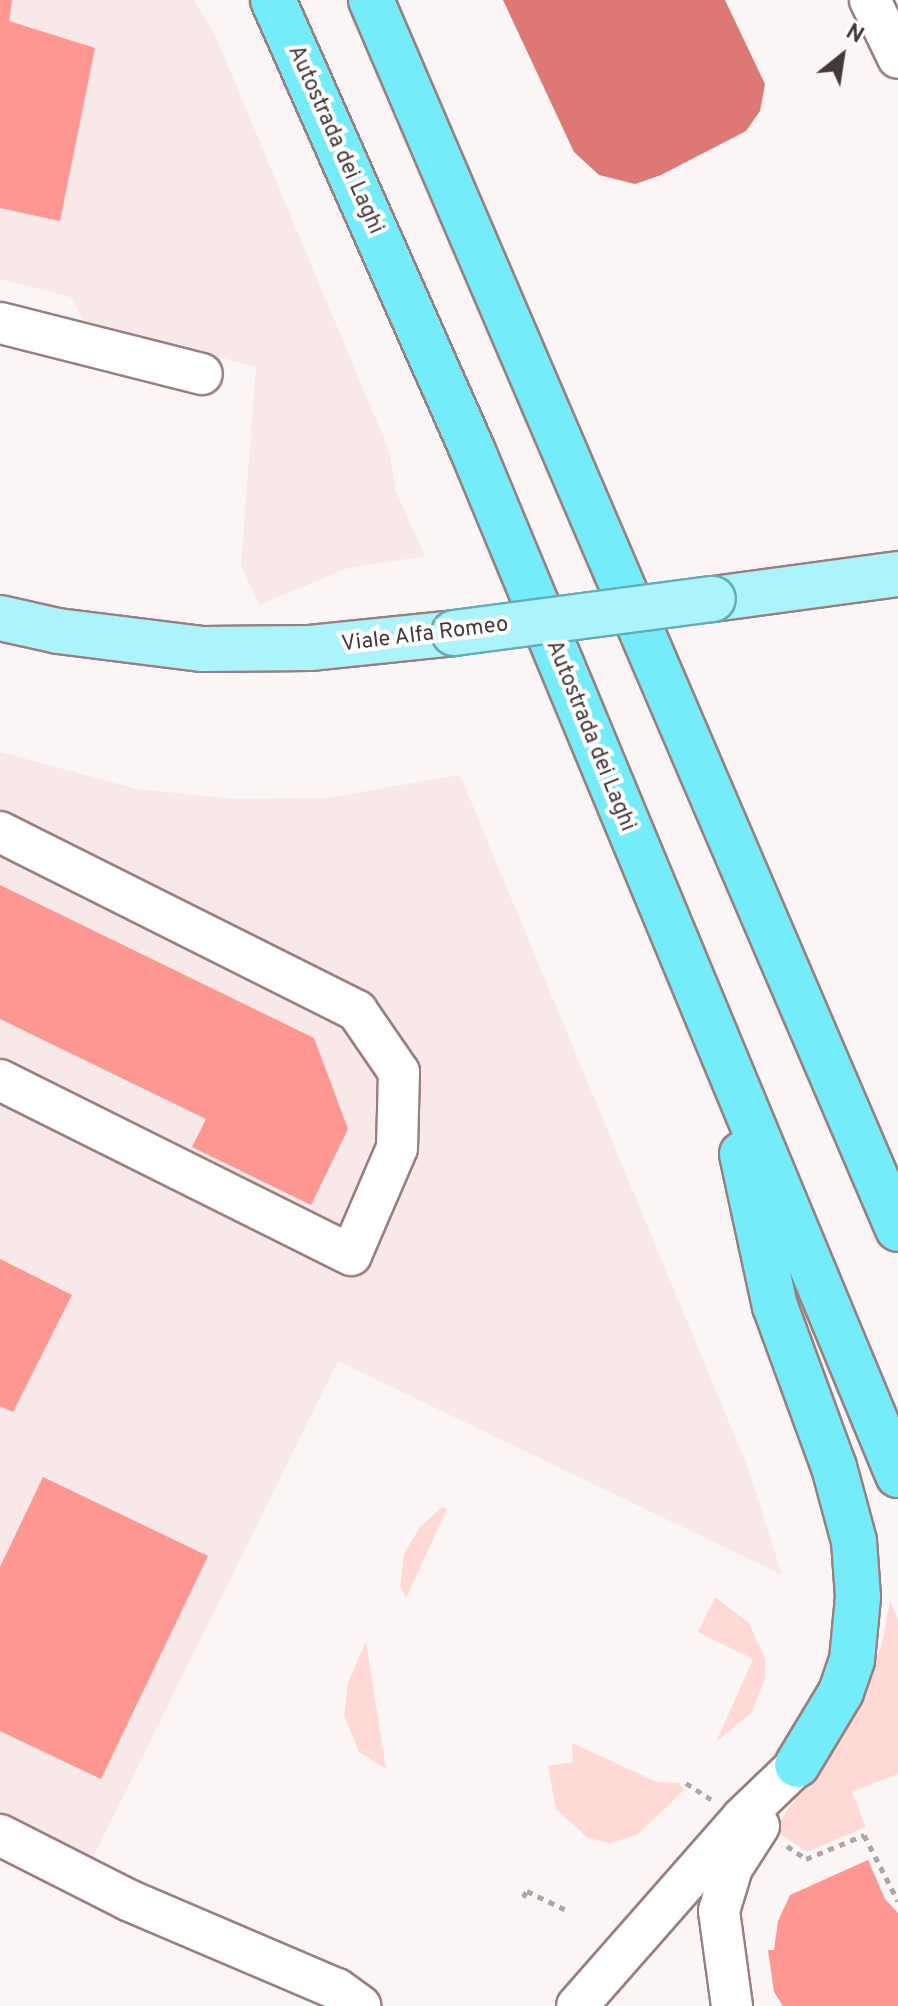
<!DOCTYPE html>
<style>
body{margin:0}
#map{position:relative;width:898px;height:2006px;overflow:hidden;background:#fbf5f5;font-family:Overpass,sans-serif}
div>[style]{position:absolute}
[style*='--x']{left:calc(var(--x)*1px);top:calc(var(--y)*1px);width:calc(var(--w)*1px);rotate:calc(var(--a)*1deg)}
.built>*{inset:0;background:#f8e8e7}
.green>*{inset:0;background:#fed9d6}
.water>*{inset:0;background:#dd7875}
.building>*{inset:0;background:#fe9691}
.path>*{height:5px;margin-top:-2.5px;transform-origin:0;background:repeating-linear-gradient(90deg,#aea5a5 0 6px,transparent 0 12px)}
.roads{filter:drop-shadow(2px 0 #997f7d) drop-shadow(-2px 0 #997f7d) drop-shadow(0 2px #997f7d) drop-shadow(0 -2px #997f7d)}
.minor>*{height:40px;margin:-20px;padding:0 20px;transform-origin:20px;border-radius:20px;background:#fff}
.major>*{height:44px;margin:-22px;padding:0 22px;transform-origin:22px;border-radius:22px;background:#acf4fc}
.highway>*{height:44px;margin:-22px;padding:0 22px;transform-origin:22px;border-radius:22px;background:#75ecfa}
.bridges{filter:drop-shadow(2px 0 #64adb6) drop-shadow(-2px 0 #64adb6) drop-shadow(0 2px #64adb6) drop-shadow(0 -2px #64adb6)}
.major-bridge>*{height:44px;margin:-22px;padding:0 22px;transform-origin:22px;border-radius:22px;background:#acf4fc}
span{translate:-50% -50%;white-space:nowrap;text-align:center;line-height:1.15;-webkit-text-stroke:8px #fff;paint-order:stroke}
.street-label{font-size:22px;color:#453938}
.north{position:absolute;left:802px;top:16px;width:80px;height:80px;-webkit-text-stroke:6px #fff;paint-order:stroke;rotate:30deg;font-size:22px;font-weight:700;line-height:32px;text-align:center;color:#453938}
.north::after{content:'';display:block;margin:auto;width:28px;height:36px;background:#453938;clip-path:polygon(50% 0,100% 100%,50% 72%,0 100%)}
</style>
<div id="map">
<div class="built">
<div style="clip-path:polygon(0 0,194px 0,215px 35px,390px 453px,396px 492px,425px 556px,345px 569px,259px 605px,241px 565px,256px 367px,84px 321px,71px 297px,0 279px)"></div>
<div style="clip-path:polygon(0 752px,137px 789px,235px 799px,326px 798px,460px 775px,748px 1468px,782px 1575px,338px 1361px,91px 1861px,0 1814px)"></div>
</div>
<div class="green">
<div style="clip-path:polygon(442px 1507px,447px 1509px,406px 1598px,400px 1586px,404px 1554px,420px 1527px)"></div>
<div style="clip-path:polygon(715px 1597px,749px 1623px,765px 1659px,765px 1678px,752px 1712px,716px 1742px,753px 1659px,698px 1632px)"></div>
<div style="clip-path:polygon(890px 1601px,898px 1620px,898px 1774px,852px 1792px,866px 1827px,807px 1852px,775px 1830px,856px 1705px,882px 1644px)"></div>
<div style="clip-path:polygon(366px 1642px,371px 1674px,386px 1769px,359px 1752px,344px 1716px,348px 1682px)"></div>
<div style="clip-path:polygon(572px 1743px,657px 1782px,679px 1783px,684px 1790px,637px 1835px,610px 1843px,588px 1838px,556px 1809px,548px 1766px,573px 1762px)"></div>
</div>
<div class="water">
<div style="clip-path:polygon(503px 0,725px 0,765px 84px,760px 111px,746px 131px,661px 175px,635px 184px,599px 175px,574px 152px)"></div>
</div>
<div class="building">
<div style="clip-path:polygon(0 0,12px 0,9px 21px,95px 48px,60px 221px,0 208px)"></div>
<div style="clip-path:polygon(0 885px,314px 1038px,348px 1129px,311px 1205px,192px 1147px,206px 1119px,0 1019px)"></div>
<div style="clip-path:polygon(0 1259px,72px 1295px,13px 1412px,0 1406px)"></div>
<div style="clip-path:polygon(43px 1477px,208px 1556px,101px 1779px,0 1731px,0 1567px)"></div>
<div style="clip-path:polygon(868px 1860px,885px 1899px,898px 1913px,898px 2006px,783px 2006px,774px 1992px,768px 1950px,774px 1950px,778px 1921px,790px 1895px)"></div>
</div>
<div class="path">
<div style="--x:686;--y:1783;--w:33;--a:33"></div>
<div style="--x:787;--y:1846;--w:23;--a:34"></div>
<div style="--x:806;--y:1859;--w:63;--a:-22.5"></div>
<div style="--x:864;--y:1835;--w:74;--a:62.7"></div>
<div style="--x:523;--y:1897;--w:7;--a:-56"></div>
<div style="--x:527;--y:1891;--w:48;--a:26"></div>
</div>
<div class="roads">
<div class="minor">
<div style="--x:870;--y:0;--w:64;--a:64.2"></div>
<div style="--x:0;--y:323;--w:208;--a:14.2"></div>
<div style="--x:0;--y:832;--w:399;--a:26.6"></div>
<div style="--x:357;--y:1011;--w:74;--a:55.5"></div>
<div style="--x:399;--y:1072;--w:76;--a:91.5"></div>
<div style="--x:397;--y:1148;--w:116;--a:113.3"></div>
<div style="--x:351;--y:1255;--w:392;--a:-153.5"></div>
<div style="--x:0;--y:1835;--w:144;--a:26.9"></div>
<div style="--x:128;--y:1900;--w:227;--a:23.1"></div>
<div style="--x:337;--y:1989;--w:29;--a:36"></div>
<div style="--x:577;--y:2006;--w:250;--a:-48.7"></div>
<div style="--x:742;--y:1818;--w:76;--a:-43.9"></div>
<div style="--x:732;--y:2006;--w:96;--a:-97.8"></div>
<div style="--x:719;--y:1911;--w:45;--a:-73.2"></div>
<div style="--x:732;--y:1868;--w:50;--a:-57.3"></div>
</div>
<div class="major">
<div style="--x:713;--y:599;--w:187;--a:-7.7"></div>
<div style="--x:0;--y:618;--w:59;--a:12.6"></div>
<div style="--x:58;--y:631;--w:146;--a:7.1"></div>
<div style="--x:203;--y:649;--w:107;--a:-0.5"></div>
<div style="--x:310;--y:648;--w:145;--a:-5.9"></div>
</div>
<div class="highway">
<div style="--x:273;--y:0;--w:491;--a:66.1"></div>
<div style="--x:472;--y:449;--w:1111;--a:67.45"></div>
<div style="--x:371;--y:0;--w:1337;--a:66.79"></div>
<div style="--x:742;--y:1154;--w:156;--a:77.8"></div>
<div style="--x:775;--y:1306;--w:171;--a:69.9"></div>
<div style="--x:834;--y:1467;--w:77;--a:74.9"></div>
<div style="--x:854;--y:1541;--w:56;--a:85.9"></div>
<div style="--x:858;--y:1597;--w:63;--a:95.4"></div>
<div style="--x:852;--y:1660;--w:34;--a:109"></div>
<div style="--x:841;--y:1692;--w:85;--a:121.1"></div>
</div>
</div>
<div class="bridges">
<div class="major-bridge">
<div style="--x:454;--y:633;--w:261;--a:-7.5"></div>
</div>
</div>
<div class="street-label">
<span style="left:335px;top:140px;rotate:66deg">Autostrada dei Laghi</span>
<span style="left:425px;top:635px;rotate:-7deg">Viale Alfa Romeo</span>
<span style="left:590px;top:736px;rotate:68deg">Autostrada dei Laghi</span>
</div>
<div class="north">N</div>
</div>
